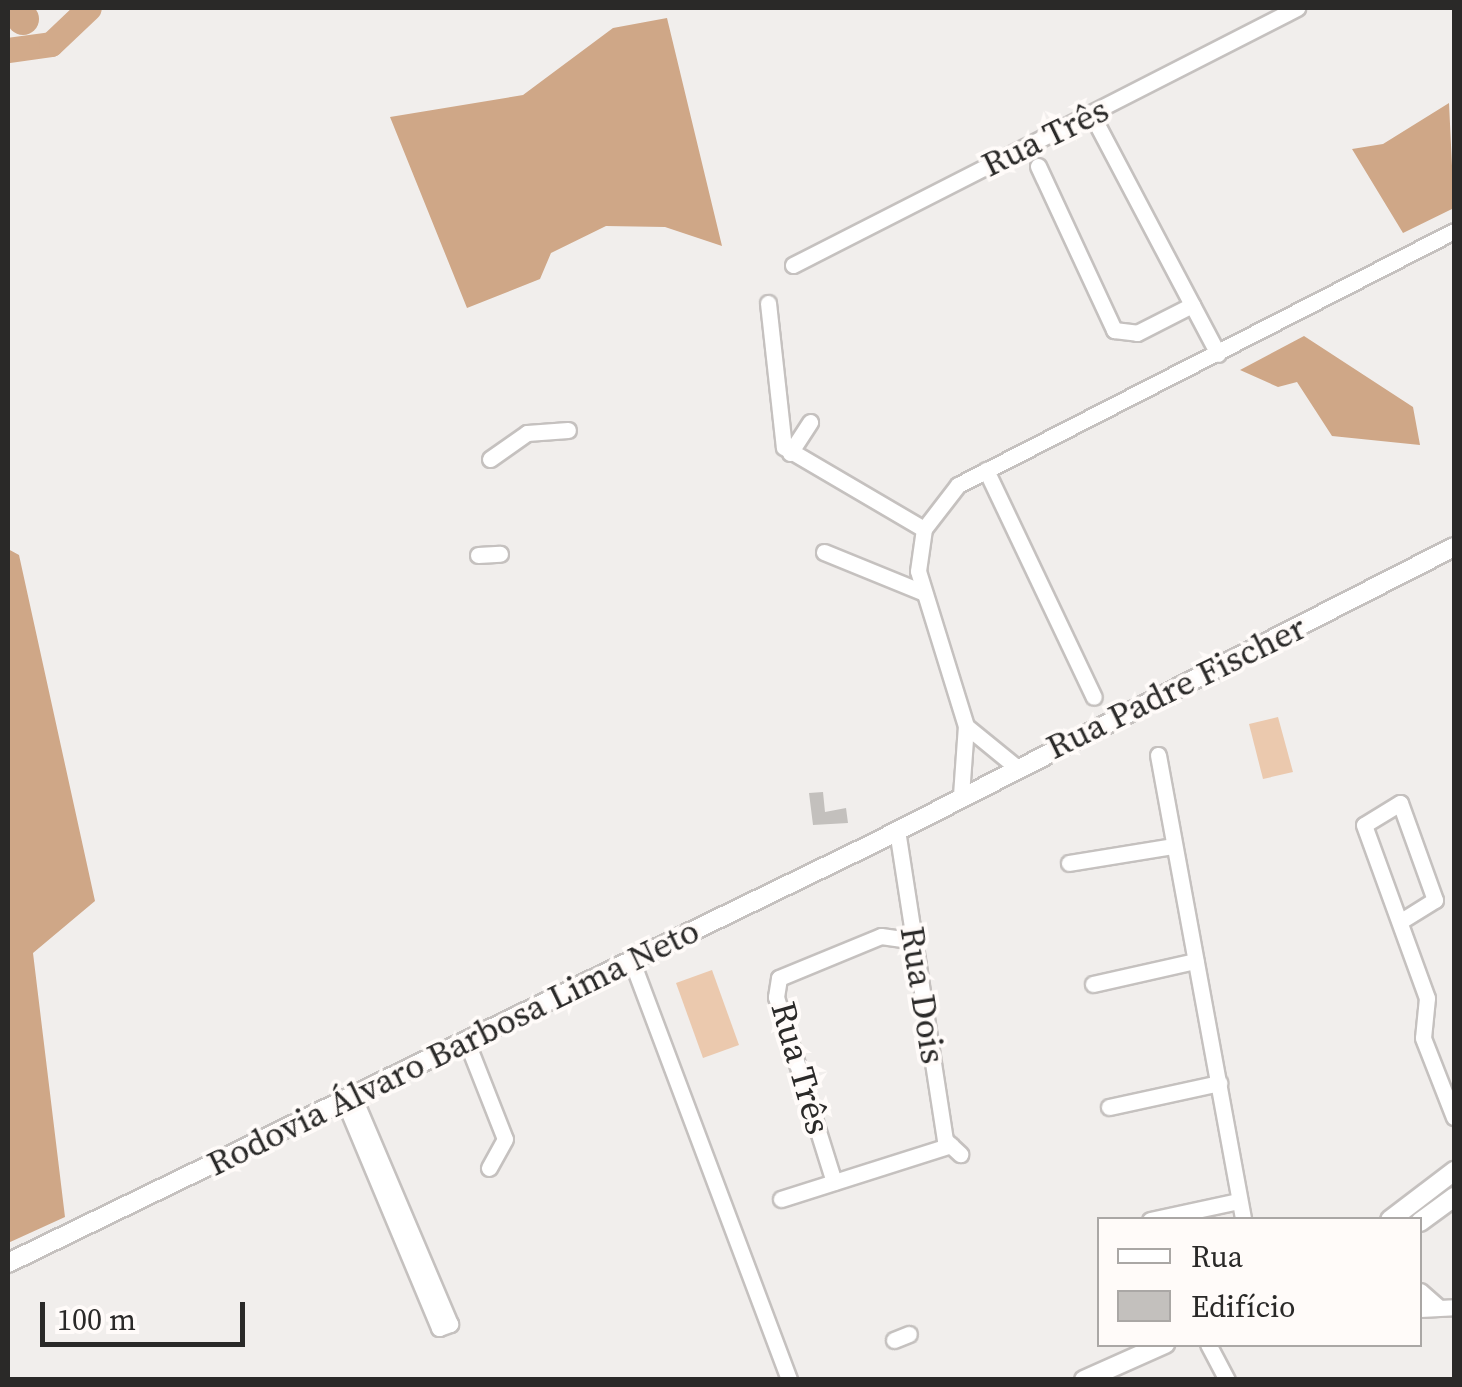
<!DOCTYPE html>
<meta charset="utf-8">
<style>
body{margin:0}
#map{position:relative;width:1462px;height:1387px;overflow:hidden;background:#f1eeec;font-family:"Source Serif 4",serif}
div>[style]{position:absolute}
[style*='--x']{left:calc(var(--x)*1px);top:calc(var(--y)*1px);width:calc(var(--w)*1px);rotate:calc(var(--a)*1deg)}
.green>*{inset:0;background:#ebc9ae}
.forest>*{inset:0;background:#cfa787}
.round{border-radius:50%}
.river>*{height:25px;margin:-12.5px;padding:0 12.5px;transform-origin:12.5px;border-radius:12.5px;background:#d2aa8a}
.building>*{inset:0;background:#c3c0bd}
.roads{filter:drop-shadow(2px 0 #c5c1bf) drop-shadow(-2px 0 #c5c1bf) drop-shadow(0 2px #c5c1bf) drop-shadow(0 -2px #c5c1bf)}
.minor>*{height:15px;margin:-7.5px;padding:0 7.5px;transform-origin:7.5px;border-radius:7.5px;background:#fff}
.major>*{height:18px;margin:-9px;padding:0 9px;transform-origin:9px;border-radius:9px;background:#fff}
span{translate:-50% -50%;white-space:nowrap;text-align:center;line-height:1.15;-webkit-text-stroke:8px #fffbf9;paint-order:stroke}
.street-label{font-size:35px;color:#2a2928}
.frame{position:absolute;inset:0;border:10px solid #2a2928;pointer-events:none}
.legend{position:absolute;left:1097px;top:1217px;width:325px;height:130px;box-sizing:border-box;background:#fffbf9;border:2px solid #aaa7a5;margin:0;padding:12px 18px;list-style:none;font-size:30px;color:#2a2928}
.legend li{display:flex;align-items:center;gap:20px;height:50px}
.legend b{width:50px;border:2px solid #aaa7a5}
.scale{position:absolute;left:40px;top:1302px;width:205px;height:45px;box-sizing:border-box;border:5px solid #2a2928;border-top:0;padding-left:12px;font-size:30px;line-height:35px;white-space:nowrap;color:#2a2928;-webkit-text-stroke:8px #fffbf9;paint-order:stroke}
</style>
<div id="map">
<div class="green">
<div style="clip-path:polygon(1278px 717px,1293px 772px,1263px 779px,1249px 724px)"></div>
<div style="clip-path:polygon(712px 970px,739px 1045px,703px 1058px,676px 983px)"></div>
</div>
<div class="forest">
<div class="round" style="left:7px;top:3px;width:32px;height:32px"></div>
<div style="clip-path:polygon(667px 18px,722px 246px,665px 227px,606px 226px,551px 253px,540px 279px,467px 308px,390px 117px,523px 95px,613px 28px)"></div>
<div style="clip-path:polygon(1449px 103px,1454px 208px,1403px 233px,1352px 149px,1383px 144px)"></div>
<div style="clip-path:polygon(1304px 336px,1413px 407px,1420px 445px,1332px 436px,1297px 382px,1278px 387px,1240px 370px)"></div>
<div style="clip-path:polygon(8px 549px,19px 555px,95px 901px,33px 953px,65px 1217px,8px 1243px)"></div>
</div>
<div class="river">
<div style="--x:8;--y:50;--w:43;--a:-7.9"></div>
<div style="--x:51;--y:44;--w:52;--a:-43.5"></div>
</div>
<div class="building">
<div style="clip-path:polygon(823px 792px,825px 812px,846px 808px,848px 823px,813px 825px,809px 793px)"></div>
</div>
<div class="roads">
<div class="minor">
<div style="--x:1092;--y:115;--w:270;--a:62.2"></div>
<div style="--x:1038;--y:166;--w:181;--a:65.1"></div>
<div style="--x:1114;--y:330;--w:23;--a:7"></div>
<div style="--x:1137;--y:333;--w:62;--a:-27"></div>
<div style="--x:793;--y:265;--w:566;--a:-27.02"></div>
<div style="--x:768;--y:303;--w:145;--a:83.7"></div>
<div style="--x:784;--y:447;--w:162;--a:30.4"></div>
<div style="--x:790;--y:453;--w:37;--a:-57"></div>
<div style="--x:490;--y:459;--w:45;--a:-35.1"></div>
<div style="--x:527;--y:433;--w:41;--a:-4.2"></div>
<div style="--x:986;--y:470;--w:251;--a:64.6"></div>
<div style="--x:824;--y:552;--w:106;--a:22.2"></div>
<div style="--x:478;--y:555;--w:22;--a:-3"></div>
<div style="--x:966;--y:726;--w:63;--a:39.2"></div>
<div style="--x:1158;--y:755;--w:473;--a:79.6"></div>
<div style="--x:961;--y:795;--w:69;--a:-85.9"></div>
<div style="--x:966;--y:726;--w:162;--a:-107.2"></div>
<div style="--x:918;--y:571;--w:42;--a:-81.9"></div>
<div style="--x:924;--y:529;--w:56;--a:-52.3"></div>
<div style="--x:958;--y:485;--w:557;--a:-27.12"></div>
<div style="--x:897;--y:830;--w:314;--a:81.2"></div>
<div style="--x:945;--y:1140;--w:21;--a:43"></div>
<div style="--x:1069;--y:863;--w:105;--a:-9.3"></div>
<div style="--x:1401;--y:921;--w:40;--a:-32"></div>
<div style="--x:1435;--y:900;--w:103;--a:-109.8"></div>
<div style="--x:1400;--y:803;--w:42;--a:148.6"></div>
<div style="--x:1364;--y:825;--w:184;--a:70"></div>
<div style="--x:1427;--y:998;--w:40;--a:95.7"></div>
<div style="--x:1423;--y:1038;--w:85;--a:68.6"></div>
<div style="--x:631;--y:959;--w:450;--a:69.4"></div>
<div style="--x:1093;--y:984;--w:105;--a:-12.7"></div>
<div style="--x:466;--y:1040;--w:106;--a:68.5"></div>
<div style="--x:505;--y:1139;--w:33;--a:119"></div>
<div style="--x:345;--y:1103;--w:244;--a:67.3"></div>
<div style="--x:439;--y:1328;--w:12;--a:-20"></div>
<div style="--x:450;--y:1324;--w:246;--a:-113"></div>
<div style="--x:1109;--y:1107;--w:113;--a:-12.3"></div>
<div style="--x:834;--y:1182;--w:194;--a:-107.4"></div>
<div style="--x:776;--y:997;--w:19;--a:-81"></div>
<div style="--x:779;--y:978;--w:110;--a:-22.4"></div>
<div style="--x:881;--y:936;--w:34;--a:8"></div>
<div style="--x:781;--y:1199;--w:178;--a:-17.6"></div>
<div style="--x:1150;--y:1220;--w:91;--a:-12.1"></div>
<div style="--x:1420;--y:1291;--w:23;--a:41"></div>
<div style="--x:1420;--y:1309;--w:34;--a:-3"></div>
<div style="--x:894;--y:1340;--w:16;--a:-22"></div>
<div style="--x:1208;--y:1344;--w:41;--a:62.2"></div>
</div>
<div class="major">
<div style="--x:1390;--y:1220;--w:81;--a:-37.4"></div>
<div style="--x:1420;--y:1222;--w:42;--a:-36.3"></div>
<div style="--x:8;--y:1263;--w:960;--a:-25.87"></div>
<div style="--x:872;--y:844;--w:653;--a:-27.04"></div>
<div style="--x:1084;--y:1380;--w:89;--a:-24"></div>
</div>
</div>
<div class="street-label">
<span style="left:1045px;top:137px;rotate:-26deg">Rua Três</span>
<span style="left:1176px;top:687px;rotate:-26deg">Rua Padre Fischer</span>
<span style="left:923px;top:995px;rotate:81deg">Rua Dois</span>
<span style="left:453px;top:1047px;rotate:-26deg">Rodovia Álvaro Barbosa Lima Neto</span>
<span style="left:801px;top:1068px;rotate:74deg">Rua Três</span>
</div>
<div class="frame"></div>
<ul class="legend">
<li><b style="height:12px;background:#fff"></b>Rua</li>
<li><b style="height:28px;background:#c3c0bd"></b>Edifício</li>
</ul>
<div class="scale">100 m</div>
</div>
